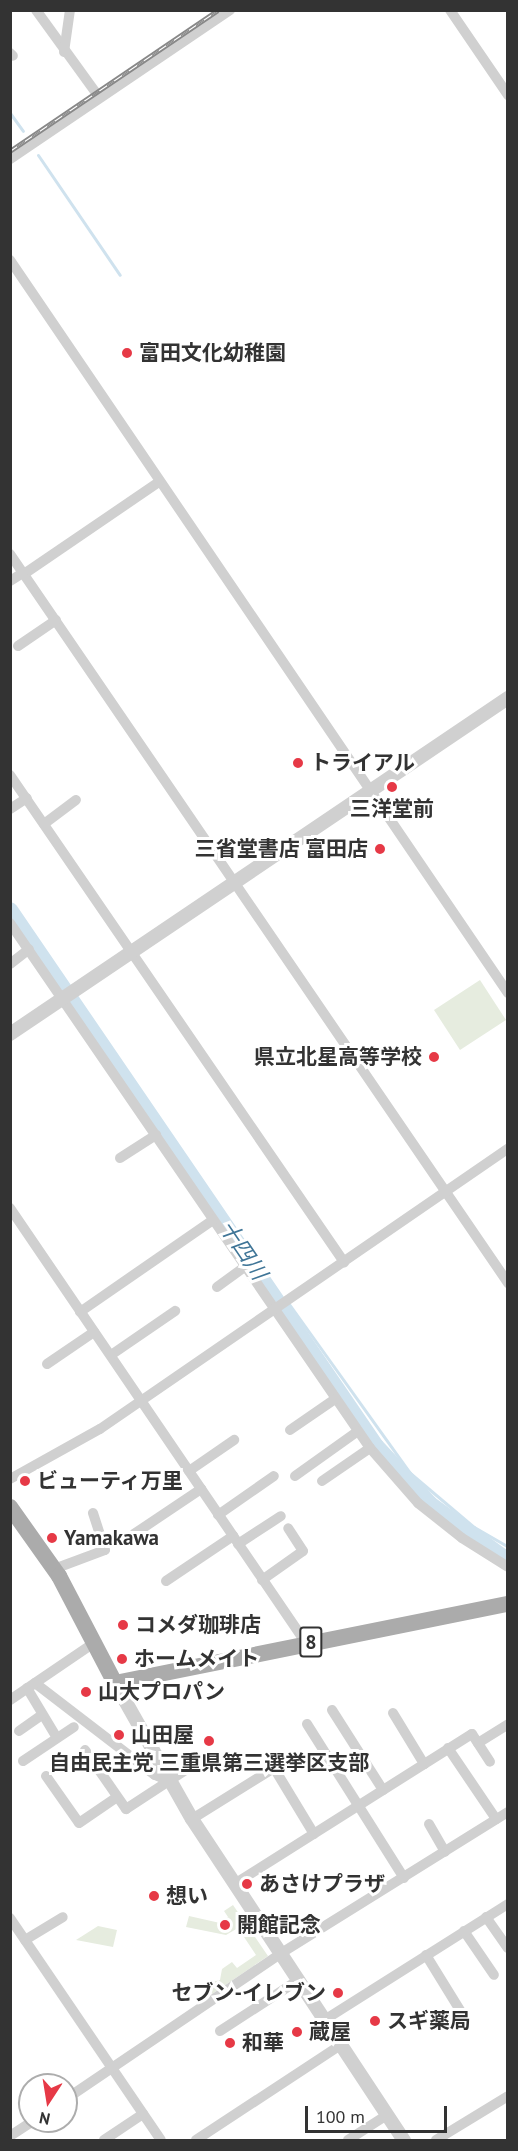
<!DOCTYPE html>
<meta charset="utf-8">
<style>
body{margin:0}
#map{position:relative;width:518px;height:2151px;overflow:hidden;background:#fff;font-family:"PT Sans","Noto Sans JP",sans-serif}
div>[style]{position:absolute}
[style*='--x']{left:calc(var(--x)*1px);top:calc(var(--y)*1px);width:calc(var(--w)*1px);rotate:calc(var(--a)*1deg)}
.green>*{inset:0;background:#e6ecdf}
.stream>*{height:3px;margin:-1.5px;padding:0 1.5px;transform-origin:1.5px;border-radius:1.5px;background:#cfe2ee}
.river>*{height:16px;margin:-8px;padding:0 8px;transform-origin:8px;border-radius:8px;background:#cfe2ee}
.minor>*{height:10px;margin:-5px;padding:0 5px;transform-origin:5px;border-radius:5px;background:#d0d0d0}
.tertiary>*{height:14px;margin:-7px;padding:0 7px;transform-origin:7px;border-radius:7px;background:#d0d0d0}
.primary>*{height:16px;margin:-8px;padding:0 8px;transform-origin:8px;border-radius:8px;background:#ababab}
.rail>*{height:5px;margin-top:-2.5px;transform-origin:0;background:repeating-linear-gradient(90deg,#fff 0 9px,#888 0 18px);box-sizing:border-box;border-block:2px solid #888}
.dots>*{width:16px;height:16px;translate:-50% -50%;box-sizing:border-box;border:3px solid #fff;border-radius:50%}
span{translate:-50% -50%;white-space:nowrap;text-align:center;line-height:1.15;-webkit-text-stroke:6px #fff;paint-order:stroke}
.shield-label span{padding:2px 4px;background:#fff;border:2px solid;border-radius:4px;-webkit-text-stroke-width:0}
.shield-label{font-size:20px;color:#333;font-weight:700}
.poi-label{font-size:21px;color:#333;font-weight:700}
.left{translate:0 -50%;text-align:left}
.right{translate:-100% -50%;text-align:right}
.water-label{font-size:22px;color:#3f7597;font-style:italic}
.frame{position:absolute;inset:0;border:12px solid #333;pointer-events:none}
.north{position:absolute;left:18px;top:2073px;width:60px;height:60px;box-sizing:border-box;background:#fff;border:2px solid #adadad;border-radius:50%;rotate:192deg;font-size:16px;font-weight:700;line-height:24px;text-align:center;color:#333}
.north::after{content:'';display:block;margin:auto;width:21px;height:27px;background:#e63946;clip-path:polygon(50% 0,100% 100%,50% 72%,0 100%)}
.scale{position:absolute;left:305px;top:2106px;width:142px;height:27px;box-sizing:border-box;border:3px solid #333;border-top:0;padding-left:8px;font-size:18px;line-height:21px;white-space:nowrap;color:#333;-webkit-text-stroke:4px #fff;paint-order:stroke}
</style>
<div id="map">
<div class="green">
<div style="clip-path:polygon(480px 980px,506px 1020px,460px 1050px,434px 1010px)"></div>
<div style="clip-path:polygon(233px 1905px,268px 1956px,212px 1994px,205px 1984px,220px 1980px,222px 1969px,232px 1962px,237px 1968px,256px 1955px,238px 1928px,226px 1935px,186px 1927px,189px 1916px,220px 1923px,228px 1917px,224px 1911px)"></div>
<div style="clip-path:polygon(98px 1926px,117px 1930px,113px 1947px,76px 1940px)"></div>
</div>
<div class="stream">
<div style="--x:10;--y:113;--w:22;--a:54"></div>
<div style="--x:38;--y:155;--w:145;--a:55.7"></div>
<div style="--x:289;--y:1304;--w:208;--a:54.4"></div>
<div style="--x:410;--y:1473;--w:84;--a:40.2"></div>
<div style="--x:474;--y:1527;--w:39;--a:30"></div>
</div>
<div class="river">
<div style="--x:10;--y:910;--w:649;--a:55.67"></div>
<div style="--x:376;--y:1446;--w:79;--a:47"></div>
<div style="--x:430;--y:1504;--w:95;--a:36"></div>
</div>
<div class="minor">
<div style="--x:36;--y:10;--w:102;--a:54.1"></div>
<div style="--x:450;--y:10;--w:103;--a:55.7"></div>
<div style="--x:64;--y:52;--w:42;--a:-81.9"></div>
<div style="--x:10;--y:53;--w:4;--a:45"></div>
<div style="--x:10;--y:159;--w:266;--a:-34.1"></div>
<div style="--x:10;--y:260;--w:886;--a:55.81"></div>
<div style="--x:10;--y:554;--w:883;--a:55.66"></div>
<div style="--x:24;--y:574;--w:163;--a:-34.3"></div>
<div style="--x:10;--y:581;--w:15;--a:-32"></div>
<div style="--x:18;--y:646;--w:46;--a:-34.4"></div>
<div style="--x:10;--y:775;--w:591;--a:55.56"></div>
<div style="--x:10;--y:809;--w:20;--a:-33"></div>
<div style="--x:44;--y:824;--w:40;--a:-37"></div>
<div style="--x:10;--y:923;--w:637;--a:55.56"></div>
<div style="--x:370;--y:1448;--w:73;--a:48.9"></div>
<div style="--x:418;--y:1503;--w:56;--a:38.5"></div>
<div style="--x:462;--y:1538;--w:54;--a:32.2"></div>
<div style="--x:10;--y:964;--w:24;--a:-38"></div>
<div style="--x:120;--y:1158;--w:43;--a:-32.6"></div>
<div style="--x:10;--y:1208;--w:526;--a:55.77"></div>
<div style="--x:217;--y:1287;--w:34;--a:-36"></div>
<div style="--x:80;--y:1312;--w:162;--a:-34.7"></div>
<div style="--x:111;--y:1355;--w:78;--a:-34.5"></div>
<div style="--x:47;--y:1364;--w:57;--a:-34.2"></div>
<div style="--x:290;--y:1430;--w:55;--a:-34.6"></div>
<div style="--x:189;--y:1471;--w:55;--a:-34.6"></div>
<div style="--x:295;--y:1476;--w:77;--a:-35.5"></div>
<div style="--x:10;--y:1479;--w:103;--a:-29.1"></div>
<div style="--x:100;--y:1429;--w:495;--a:-34.5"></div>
<div style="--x:322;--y:1481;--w:58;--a:-34.5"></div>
<div style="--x:218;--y:1515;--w:68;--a:-34.9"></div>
<div style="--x:134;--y:1534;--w:81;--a:-33.9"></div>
<div style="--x:238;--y:1544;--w:51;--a:-33.1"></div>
<div style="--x:54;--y:1569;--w:54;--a:-20.4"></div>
<div style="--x:105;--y:1550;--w:39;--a:-108"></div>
<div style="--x:262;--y:1580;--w:50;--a:-35.3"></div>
<div style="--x:303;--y:1551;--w:27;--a:-123"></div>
<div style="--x:166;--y:1581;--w:81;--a:-33.9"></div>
<div style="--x:35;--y:1683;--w:151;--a:37.5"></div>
<div style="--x:155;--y:1775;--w:15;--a:23"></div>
<div style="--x:27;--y:1688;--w:58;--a:59"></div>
<div style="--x:10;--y:1700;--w:102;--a:-34.2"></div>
<div style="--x:332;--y:1710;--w:95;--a:57.5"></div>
<div style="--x:393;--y:1713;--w:60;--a:58.7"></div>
<div style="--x:307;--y:1724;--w:182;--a:57.8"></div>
<div style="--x:19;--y:1731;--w:28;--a:-35"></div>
<div style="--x:478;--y:1743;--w:36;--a:-32"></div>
<div style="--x:448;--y:1748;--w:86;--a:55.9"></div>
<div style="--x:85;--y:1750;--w:72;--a:55.2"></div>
<div style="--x:126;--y:1809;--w:93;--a:-33.2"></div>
<div style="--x:23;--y:1761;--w:61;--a:-33.7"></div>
<div style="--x:46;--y:1776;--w:57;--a:54.9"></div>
<div style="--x:79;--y:1823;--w:46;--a:-34.4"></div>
<div style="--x:192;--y:1819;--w:97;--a:-31.9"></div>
<div style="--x:274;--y:1768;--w:77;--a:58.8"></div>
<div style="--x:429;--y:1824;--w:32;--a:60"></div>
<div style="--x:236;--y:1883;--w:279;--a:-32.3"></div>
<div style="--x:472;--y:1734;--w:33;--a:57"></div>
<div style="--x:486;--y:1917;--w:38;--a:55"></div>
<div style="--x:10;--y:1918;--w:268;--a:55.8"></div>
<div style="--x:464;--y:1931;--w:53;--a:55.7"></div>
<div style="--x:25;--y:1940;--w:44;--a:-31.2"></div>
<div style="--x:426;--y:1955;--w:76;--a:58.4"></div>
<div style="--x:326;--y:2019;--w:215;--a:-32.3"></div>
<div style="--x:220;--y:2031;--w:95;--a:-33"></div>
<div style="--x:66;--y:2099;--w:262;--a:-34.1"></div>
<div style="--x:283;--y:1952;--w:265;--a:-31.9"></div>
<div style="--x:10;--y:2136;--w:27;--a:-33"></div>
<div style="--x:104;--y:2140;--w:47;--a:-33.7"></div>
<div style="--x:196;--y:2140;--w:175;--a:-33.3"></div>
<div style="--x:348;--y:2140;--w:46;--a:-32.7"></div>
<div style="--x:436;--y:2140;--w:84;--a:-31.4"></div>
</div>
<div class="tertiary">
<div style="--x:10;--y:1034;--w:601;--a:-34.01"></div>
<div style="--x:115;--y:1683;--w:156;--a:60.5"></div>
<div style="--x:192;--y:1819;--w:385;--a:56.6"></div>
</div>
<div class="primary">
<div style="--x:10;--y:1507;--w:85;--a:54.6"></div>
<div style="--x:59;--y:1576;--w:121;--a:62.4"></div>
<div style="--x:115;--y:1683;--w:401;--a:-11.4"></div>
</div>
<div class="rail">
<div style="--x:10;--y:151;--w:251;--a:-34.1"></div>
</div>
<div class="dots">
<div style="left:127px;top:353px;background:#e63946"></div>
<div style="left:298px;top:763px;background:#e63946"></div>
<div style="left:392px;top:787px;background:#e63946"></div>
<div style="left:380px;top:849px;background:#e63946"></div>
<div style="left:434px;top:1057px;background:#e63946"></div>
<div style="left:25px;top:1481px;background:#e63946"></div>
<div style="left:52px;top:1538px;background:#e63946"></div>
<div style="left:123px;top:1625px;background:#e63946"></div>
<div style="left:122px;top:1659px;background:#e63946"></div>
<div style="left:86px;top:1692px;background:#e63946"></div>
<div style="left:119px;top:1735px;background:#e63946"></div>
<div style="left:209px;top:1741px;background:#e63946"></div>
<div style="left:247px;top:1884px;background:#e63946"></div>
<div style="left:154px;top:1896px;background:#e63946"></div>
<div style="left:225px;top:1925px;background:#e63946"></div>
<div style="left:338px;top:1993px;background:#e63946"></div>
<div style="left:375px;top:2021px;background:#e63946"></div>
<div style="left:297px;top:2032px;background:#e63946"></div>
<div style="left:230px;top:2043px;background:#e63946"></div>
</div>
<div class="shield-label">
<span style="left:311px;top:1642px">8</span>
</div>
<div class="poi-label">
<span class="left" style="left:139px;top:353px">富田文化幼稚園</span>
<span class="left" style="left:310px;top:763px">トライアル</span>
<span style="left:392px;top:809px">三洋堂前</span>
<span class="right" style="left:368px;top:849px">三省堂書店 富田店</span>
<span class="right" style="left:422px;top:1057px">県立北星高等学校</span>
<span class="left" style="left:37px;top:1481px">ビューティ万里</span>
<span class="left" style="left:64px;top:1538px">Yamakawa</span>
<span class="left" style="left:135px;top:1625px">コメダ珈琲店</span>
<span class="left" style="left:134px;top:1659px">ホームメイト</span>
<span class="left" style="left:98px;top:1692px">山大プロパン</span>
<span class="left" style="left:131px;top:1735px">山田屋</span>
<span style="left:209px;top:1763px">自由民主党 三重県第三選挙区支部</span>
<span class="left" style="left:259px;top:1884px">あさけプラザ</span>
<span class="left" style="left:166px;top:1896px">想い</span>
<span class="left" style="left:237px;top:1925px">開館記念</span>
<span class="right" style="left:326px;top:1993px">セブン-イレブン</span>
<span class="left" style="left:387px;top:2021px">スギ薬局</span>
<span class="left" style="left:309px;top:2032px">蔵屋</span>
<span class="left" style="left:242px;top:2043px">和華</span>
</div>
<div class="water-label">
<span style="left:243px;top:1250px;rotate:56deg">十四川</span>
</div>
<div class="frame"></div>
<div class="north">N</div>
<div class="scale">100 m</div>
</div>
